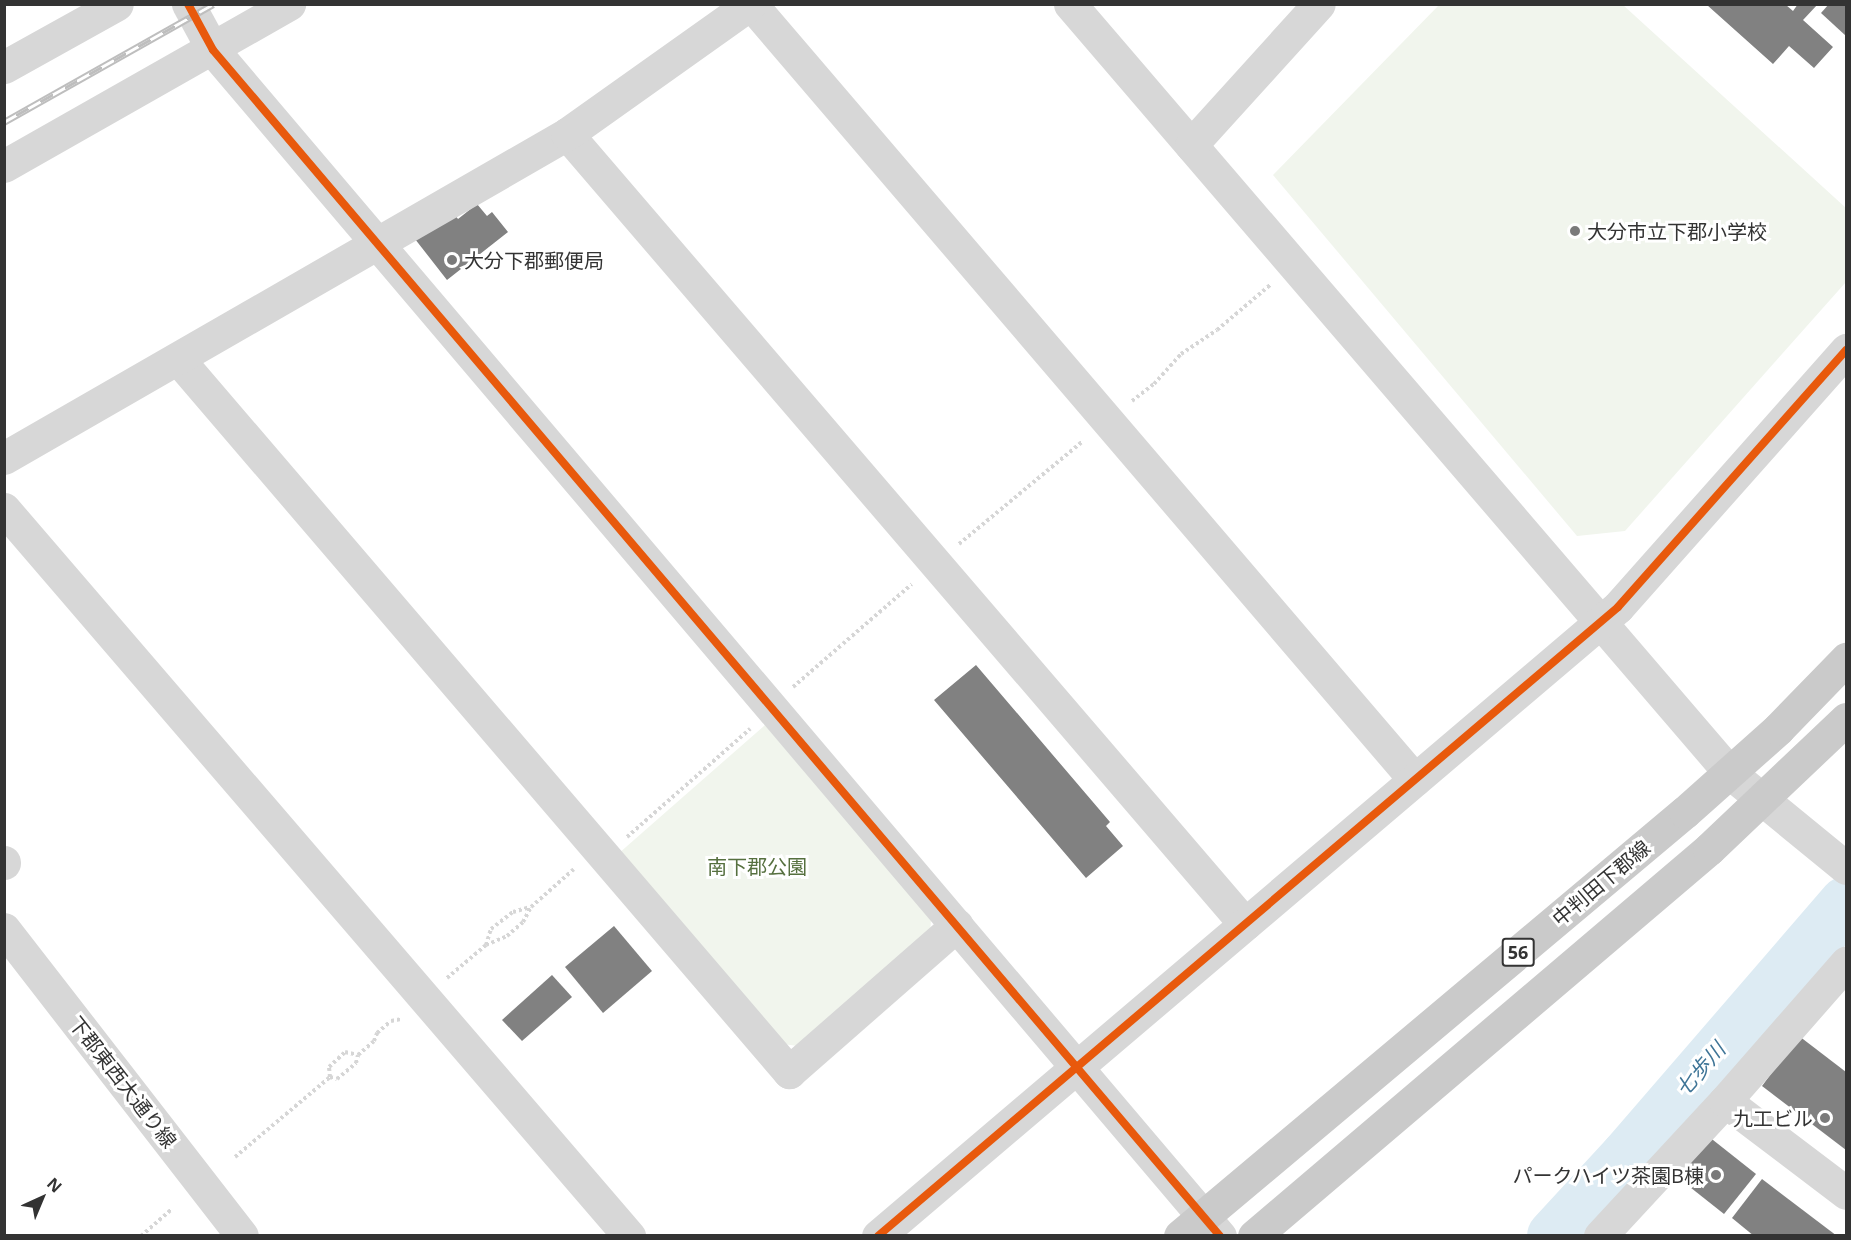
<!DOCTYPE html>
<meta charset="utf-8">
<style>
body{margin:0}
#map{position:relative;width:1851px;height:1240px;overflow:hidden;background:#fff;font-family:"Open Sans","Noto Sans JP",sans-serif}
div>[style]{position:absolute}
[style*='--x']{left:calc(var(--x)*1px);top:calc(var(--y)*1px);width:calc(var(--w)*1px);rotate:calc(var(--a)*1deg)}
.green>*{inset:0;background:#f1f5ed}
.river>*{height:54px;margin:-27px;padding:0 27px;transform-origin:27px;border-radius:27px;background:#ddebf3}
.building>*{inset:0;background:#818181}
.path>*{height:4px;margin-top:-2px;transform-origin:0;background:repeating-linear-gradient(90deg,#d6d6d6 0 3px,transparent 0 6px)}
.minor>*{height:33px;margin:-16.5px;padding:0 16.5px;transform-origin:16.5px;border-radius:16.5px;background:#d7d7d7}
.major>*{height:33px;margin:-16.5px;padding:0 16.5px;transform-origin:16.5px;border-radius:16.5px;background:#cacaca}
.rail>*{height:7px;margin-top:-3.5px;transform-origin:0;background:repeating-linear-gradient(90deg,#fff 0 14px,#bebebe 0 28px);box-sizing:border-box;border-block:2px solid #bebebe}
.cycleway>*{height:8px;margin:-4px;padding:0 4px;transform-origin:4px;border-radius:4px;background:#e8590c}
.dots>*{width:16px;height:16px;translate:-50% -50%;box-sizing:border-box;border:3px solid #fff;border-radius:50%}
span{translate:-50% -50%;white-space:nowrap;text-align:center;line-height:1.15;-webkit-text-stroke:6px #fff;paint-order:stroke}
.shield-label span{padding:2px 4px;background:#fff;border:2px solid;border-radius:4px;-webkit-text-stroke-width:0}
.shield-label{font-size:18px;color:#333;font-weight:700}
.poi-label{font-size:20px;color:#333}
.left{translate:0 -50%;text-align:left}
.right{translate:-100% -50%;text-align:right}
.park-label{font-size:20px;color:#56703f}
.street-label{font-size:20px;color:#333}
.water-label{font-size:21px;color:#3f7597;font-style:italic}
.frame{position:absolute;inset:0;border:6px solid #333;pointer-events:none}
.north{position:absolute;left:12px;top:1168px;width:60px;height:60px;-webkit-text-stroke:4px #fff;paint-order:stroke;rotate:44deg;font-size:16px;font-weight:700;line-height:24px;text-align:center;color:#333}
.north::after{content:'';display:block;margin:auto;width:21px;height:27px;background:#333;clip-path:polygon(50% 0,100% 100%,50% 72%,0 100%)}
</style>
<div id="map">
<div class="green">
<div style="clip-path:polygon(1439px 5px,1623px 5px,1846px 208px,1846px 282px,1625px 531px,1577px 536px,1273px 175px)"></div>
<div style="clip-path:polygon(765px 725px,931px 919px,930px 935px,798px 1046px,783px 1044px,618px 854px)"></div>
</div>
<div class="river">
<div style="--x:1554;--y:1236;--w:108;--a:-47.3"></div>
<div style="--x:1627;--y:1157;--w:335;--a:-49.2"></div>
</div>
<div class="building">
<div style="clip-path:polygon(1798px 4px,1818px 4px,1803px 20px,1833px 47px,1814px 68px,1789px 46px,1773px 64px,1707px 5px,1786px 5px,1793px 11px)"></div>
<div style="clip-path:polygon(1829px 4px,1846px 4px,1846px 36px,1821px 13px)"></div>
<div style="clip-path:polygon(477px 204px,487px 216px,492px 212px,508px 232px,447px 280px,415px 239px,455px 215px,458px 219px)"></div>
<div style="clip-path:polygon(976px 665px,1110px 822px,1106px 826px,1123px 846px,1086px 878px,934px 700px)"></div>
<div style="clip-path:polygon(614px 926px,652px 971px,603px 1013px,565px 967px)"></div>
<div style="clip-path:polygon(552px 975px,572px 997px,522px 1041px,502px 1020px)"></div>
<div style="clip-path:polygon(1799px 1036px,1846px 1072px,1846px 1150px,1762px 1086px)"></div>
<div style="clip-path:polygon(1708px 1136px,1756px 1174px,1724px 1214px,1676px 1176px)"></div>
<div style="clip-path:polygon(1762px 1179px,1837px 1236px,1754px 1236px,1732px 1218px)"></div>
</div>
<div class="path">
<div style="--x:1132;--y:401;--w:28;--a:-38"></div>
<div style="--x:1154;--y:384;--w:40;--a:-48"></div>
<div style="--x:1181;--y:354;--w:43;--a:-33.7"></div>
<div style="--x:1217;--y:330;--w:70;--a:-40.3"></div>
<div style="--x:959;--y:544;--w:161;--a:-39.7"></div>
<div style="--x:793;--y:687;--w:157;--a:-40.9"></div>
<div style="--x:627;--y:837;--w:164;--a:-41.3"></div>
<div style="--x:486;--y:945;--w:17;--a:-73"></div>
<div style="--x:491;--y:929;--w:28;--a:-38"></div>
<div style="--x:513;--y:912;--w:18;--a:-16"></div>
<div style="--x:447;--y:978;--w:51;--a:-40.2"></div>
<div style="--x:486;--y:945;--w:23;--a:-23"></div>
<div style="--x:507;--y:936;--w:21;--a:-41"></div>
<div style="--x:523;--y:922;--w:17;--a:-62"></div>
<div style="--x:531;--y:907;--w:57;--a:-41.5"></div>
<div style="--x:330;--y:1077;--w:10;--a:-96"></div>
<div style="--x:329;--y:1067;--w:22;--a:-43"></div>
<div style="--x:345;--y:1052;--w:13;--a:13"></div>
<div style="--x:235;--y:1157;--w:124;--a:-40.1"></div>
<div style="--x:330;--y:1077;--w:7;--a:16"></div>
<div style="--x:337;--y:1079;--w:25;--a:-40"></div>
<div style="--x:356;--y:1063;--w:8;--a:-76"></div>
<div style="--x:358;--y:1055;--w:21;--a:-41"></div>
<div style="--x:374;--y:1041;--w:9;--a:-69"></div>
<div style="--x:377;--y:1033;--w:18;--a:-41"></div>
<div style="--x:391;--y:1021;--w:10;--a:-11"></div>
<div style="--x:141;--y:1236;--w:41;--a:-41.1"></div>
</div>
<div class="minor">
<div style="--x:188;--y:4;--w:52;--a:61.5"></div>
<div style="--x:213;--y:50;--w:1556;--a:49.67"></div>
<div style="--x:751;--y:4;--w:1021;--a:49.45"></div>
<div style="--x:1070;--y:4;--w:1013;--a:49.36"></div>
<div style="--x:1730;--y:773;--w:150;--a:39.3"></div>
<div style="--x:4;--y:67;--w:129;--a:-29.1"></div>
<div style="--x:567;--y:134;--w:1041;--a:49.36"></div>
<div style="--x:1191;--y:145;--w:190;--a:-47.8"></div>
<div style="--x:4;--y:166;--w:328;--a:-29.6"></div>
<div style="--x:179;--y:360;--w:938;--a:49.41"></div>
<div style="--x:789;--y:1072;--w:223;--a:-41.2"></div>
<div style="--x:4;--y:458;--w:650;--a:-29.92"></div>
<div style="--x:567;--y:134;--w:224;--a:-35.4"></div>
<div style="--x:4;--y:509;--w:959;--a:49.31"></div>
<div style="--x:4;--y:862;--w:1;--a:90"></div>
<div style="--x:4;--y:929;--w:388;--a:52.2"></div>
<div style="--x:1725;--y:1101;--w:152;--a:37.2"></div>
<div style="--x:878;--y:1236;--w:971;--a:-40.36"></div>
<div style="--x:1618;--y:607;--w:344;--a:-48.4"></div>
<div style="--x:1600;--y:1236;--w:184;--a:-47.2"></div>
<div style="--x:1725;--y:1101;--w:184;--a:-48.8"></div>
</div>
<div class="major">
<div style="--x:1180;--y:1236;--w:659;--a:-40.02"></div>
<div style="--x:1685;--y:812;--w:125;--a:-41.7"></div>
<div style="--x:1778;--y:729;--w:98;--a:-45.8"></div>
<div style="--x:1254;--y:1236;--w:597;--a:-40.38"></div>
<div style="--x:1709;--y:849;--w:189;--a:-43.5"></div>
</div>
<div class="rail">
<div style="--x:4;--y:122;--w:240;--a:-29.4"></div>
</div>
<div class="cycleway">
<div style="--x:188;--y:4;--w:52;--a:61.5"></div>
<div style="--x:213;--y:50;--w:1556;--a:49.67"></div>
<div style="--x:878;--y:1236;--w:971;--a:-40.36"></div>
<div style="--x:1618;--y:607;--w:344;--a:-48.4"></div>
</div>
<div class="dots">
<div style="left:1575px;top:231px;background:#7a7a7a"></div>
<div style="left:452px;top:260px;background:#7a7a7a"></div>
<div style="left:1825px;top:1118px;background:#7a7a7a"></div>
<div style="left:1716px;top:1175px;background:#7a7a7a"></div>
</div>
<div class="shield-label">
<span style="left:1518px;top:952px">56</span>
</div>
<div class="poi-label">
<span class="left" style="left:1587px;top:231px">大分市立下郡小学校</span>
<span class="left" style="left:464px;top:260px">大分下郡郵便局</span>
<span class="right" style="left:1813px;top:1118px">九工ビル</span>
<span class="right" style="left:1704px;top:1175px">パークハイツ茶園B棟</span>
</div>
<div class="park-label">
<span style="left:757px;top:866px">南下郡公園</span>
</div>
<div class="street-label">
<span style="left:1601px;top:883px;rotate:-40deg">中判田下郡線</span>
<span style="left:123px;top:1082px;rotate:52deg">下郡東西大通り線</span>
</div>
<div class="water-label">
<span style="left:1700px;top:1069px;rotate:-49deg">七歩川</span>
</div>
<div class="frame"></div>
<div class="north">N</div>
</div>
